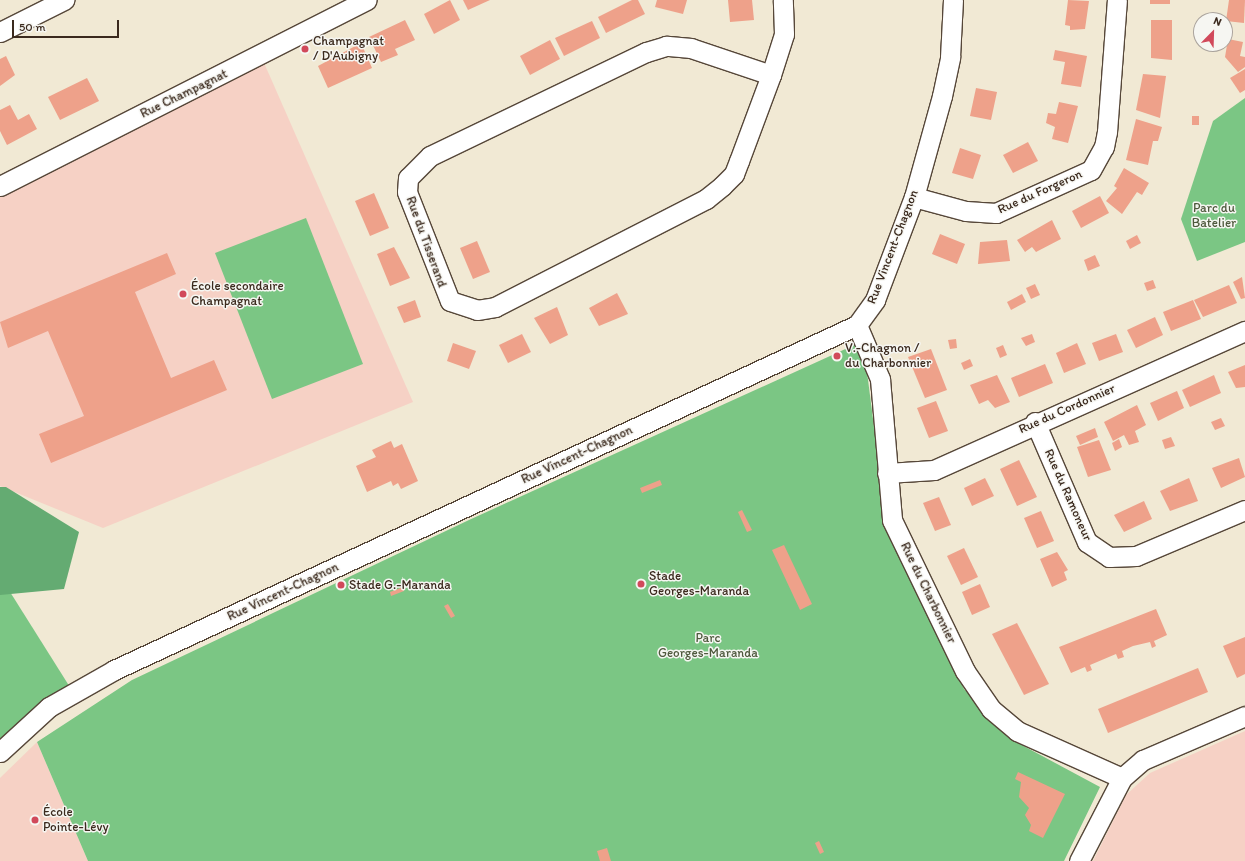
<!DOCTYPE html>
<meta charset="utf-8">
<style>
body{margin:0}
#map{position:relative;width:1245px;height:861px;overflow:hidden;background:#f1e9d4;font-family:Itim,sans-serif}
div>[style]{position:absolute}
[style*='--x']{left:calc(var(--x)*1px);top:calc(var(--y)*1px);width:calc(var(--w)*1px);rotate:calc(var(--a)*1deg)}
.built>*{inset:0;background:#f6d1c5}
.green>*{inset:0;background:#7bc684}
.forest>*{inset:0;background:#64ab72}
.building>*{inset:0;background:#eea18a}
.roads{filter:drop-shadow(1px 0 #564739) drop-shadow(-1px 0 #564739) drop-shadow(0 1px #564739) drop-shadow(0 -1px #564739)}
.minor>*{height:19px;margin:-9.5px;padding:0 9.5px;transform-origin:9.5px;border-radius:9.5px;background:#fff}
.dots>*{width:11px;height:11px;translate:-50% -50%;box-sizing:border-box;border:2px solid #f6f6f2;border-radius:50%}
span{translate:-50% -50%;white-space:nowrap;text-align:center;line-height:1.15;-webkit-text-stroke:3px #f6f6f2;paint-order:stroke}
.poi-label{font-size:13px;color:#3b2a1e}
.left{translate:0 -50%;text-align:left}
.street-label{font-size:13px;color:#3b2a1e}
.park-label{font-size:13px;color:#4e593d}
.north{position:absolute;left:1193px;top:12px;width:40px;height:40px;box-sizing:border-box;background:#f6f6f2;border:1px solid #aba49d;border-radius:50%;rotate:23deg;font-size:11px;font-weight:700;line-height:16px;text-align:center;color:#3b2a1e}
.north::after{content:'';display:block;margin:auto;width:14px;height:18px;background:#d1495b;clip-path:polygon(50% 0,100% 100%,50% 72%,0 100%)}
.scale{position:absolute;left:12px;top:20px;width:107px;height:18px;box-sizing:border-box;border:2px solid #3b2a1e;border-top:0;padding-left:5px;font-size:12px;line-height:14px;white-space:nowrap;color:#3b2a1e;-webkit-text-stroke:3px #f6f6f2;paint-order:stroke}
</style>
<div id="map">
<div class="built">
<div style="clip-path:polygon(261px 56px,413px 402px,103px 528px,0 486px,0 186px)"></div>
<div style="clip-path:polygon(1245px 731px,1245px 861px,1093px 861px,1126px 795px,1150px 773px)"></div>
<div style="clip-path:polygon(37px 742px,88px 861px,0 861px,0 778px)"></div>
</div>
<div class="green">
<div style="clip-path:polygon(1245px 98px,1245px 242px,1197px 261px,1181px 219px,1213px 121px)"></div>
<div style="clip-path:polygon(306px 218px,363px 364px,272px 399px,215px 253px)"></div>
<div style="clip-path:polygon(863px 341px,886px 520px,964px 689px,1018px 743px,1100px 787px,1064px 861px,88px 861px,37px 742px,132px 680px,469px 520px)"></div>
<div style="clip-path:polygon(0 576px,73px 692px,0 752px)"></div>
</div>
<div class="forest">
<div style="clip-path:polygon(0 487px,6px 487px,79px 532px,64px 589px,0 595px)"></div>
</div>
<div class="building">
<div style="clip-path:polygon(450px 0,460px 20px,434px 34px,424px 14px)"></div>
<div style="clip-path:polygon(463px 0,490px 0,468px 10px)"></div>
<div style="clip-path:polygon(632px 0,638px 0,645px 14px,606px 33px,598px 17px)"></div>
<div style="clip-path:polygon(657px 0,687px 0,683px 14px,655px 7px)"></div>
<div style="clip-path:polygon(728px 0,752px 0,754px 20px,730px 22px)"></div>
<div style="clip-path:polygon(1068px 0,1089px 1px,1085px 29px,1070px 30px,1070px 26px,1065px 25px)"></div>
<div style="clip-path:polygon(1150px 0,1170px 0,1170px 4px,1150px 4px)"></div>
<div style="clip-path:polygon(1229px 0,1245px 0,1244px 23px,1226px 21px)"></div>
<div style="clip-path:polygon(405px 20px,415px 40px,395px 49px,398px 55px,381px 62px,369px 37px)"></div>
<div style="clip-path:polygon(1151px 20px,1172px 20px,1172px 60px,1151px 58px)"></div>
<div style="clip-path:polygon(592px 21px,600px 38px,564px 56px,555px 38px)"></div>
<div style="clip-path:polygon(1228px 39px,1243px 42px,1240px 56px,1245px 57px,1245px 67px,1238px 72px,1225px 57px)"></div>
<div style="clip-path:polygon(550px 40px,560px 59px,530px 75px,520px 56px)"></div>
<div style="clip-path:polygon(361px 43px,372px 68px,328px 88px,318px 66px)"></div>
<div style="clip-path:polygon(1055px 50px,1087px 56px,1081px 87px,1061px 84px,1065px 62px,1053px 60px)"></div>
<div style="clip-path:polygon(6px 56px,15px 75px,0 86px,0 59px)"></div>
<div style="clip-path:polygon(1245px 69px,1245px 90px,1240px 93px,1230px 78px)"></div>
<div style="clip-path:polygon(1143px 74px,1166px 76px,1160px 118px,1136px 110px)"></div>
<div style="clip-path:polygon(87px 78px,99px 101px,60px 120px,48px 97px)"></div>
<div style="clip-path:polygon(976px 88px,997px 92px,991px 120px,970px 116px)"></div>
<div style="clip-path:polygon(1059px 102px,1078px 106px,1068px 143px,1052px 139px,1055px 127px,1046px 123px,1048px 113px,1056px 114px)"></div>
<div style="clip-path:polygon(10px 105px,18px 120px,29px 114px,37px 129px,7px 145px,0 131px,0 110px)"></div>
<div style="clip-path:polygon(1192px 116px,1199px 116px,1199px 125px,1192px 125px)"></div>
<div style="clip-path:polygon(1136px 119px,1162px 127px,1158px 141px,1153px 141px,1148px 165px,1126px 160px)"></div>
<div style="clip-path:polygon(1028px 142px,1038px 161px,1013px 173px,1003px 155px)"></div>
<div style="clip-path:polygon(960px 148px,981px 155px,973px 179px,952px 173px)"></div>
<div style="clip-path:polygon(1124px 168px,1149px 183px,1142px 195px,1137px 192px,1122px 214px,1106px 201px,1117px 188px,1114px 186px)"></div>
<div style="clip-path:polygon(374px 193px,389px 228px,370px 236px,355px 201px)"></div>
<div style="clip-path:polygon(1100px 196px,1109px 213px,1081px 228px,1072px 211px)"></div>
<div style="clip-path:polygon(1052px 220px,1061px 239px,1036px 252px,1032px 247px,1025px 252px,1017px 240px)"></div>
<div style="clip-path:polygon(940px 234px,965px 244px,957px 264px,932px 254px)"></div>
<div style="clip-path:polygon(1137px 235px,1141px 243px,1130px 249px,1126px 241px)"></div>
<div style="clip-path:polygon(1007px 240px,1010px 261px,978px 264px,980px 242px)"></div>
<div style="clip-path:polygon(477px 241px,490px 272px,473px 279px,460px 248px)"></div>
<div style="clip-path:polygon(394px 247px,410px 278px,390px 286px,377px 254px)"></div>
<div style="clip-path:polygon(167px 253px,176px 274px,135px 292px,171px 378px,214px 360px,227px 390px,51px 463px,39px 434px,84px 416px,48px 331px,8px 348px,0 322px)"></div>
<div style="clip-path:polygon(1095px 255px,1100px 266px,1088px 271px,1084px 260px)"></div>
<div style="clip-path:polygon(1242px 277px,1245px 298px,1241px 299px,1233px 282px)"></div>
<div style="clip-path:polygon(1153px 280px,1156px 288px,1147px 291px,1144px 283px)"></div>
<div style="clip-path:polygon(1035px 284px,1040px 295px,1031px 299px,1026px 288px)"></div>
<div style="clip-path:polygon(1229px 285px,1237px 303px,1203px 317px,1194px 300px)"></div>
<div style="clip-path:polygon(617px 293px,628px 314px,599px 326px,589px 308px)"></div>
<div style="clip-path:polygon(1022px 294px,1026px 302px,1011px 310px,1007px 302px)"></div>
<div style="clip-path:polygon(415px 300px,421px 317px,404px 323px,397px 307px)"></div>
<div style="clip-path:polygon(1193px 300px,1201px 319px,1171px 331px,1163px 312px)"></div>
<div style="clip-path:polygon(557px 307px,568px 335px,550px 344px,534px 318px)"></div>
<div style="clip-path:polygon(1155px 317px,1163px 335px,1136px 348px,1127px 330px)"></div>
<div style="clip-path:polygon(522px 334px,531px 352px,508px 363px,499px 345px)"></div>
<div style="clip-path:polygon(1032px 334px,1035px 342px,1026px 346px,1021px 338px)"></div>
<div style="clip-path:polygon(1116px 334px,1123px 352px,1099px 361px,1092px 343px)"></div>
<div style="clip-path:polygon(956px 339px,957px 348px,950px 349px,948px 340px)"></div>
<div style="clip-path:polygon(453px 343px,476px 351px,469px 369px,447px 361px)"></div>
<div style="clip-path:polygon(1077px 343px,1086px 364px,1064px 373px,1056px 353px)"></div>
<div style="clip-path:polygon(1003px 345px,1007px 355px,1000px 358px,996px 348px)"></div>
<div style="clip-path:polygon(931px 349px,947px 390px,925px 398px,908px 357px)"></div>
<div style="clip-path:polygon(970px 359px,973px 366px,964px 370px,961px 363px)"></div>
<div style="clip-path:polygon(1045px 364px,1053px 383px,1019px 397px,1011px 378px)"></div>
<div style="clip-path:polygon(1245px 365px,1245px 387px,1236px 388px,1228px 372px)"></div>
<div style="clip-path:polygon(997px 375px,1010px 402px,995px 408px,988px 400px,979px 404px,970px 385px)"></div>
<div style="clip-path:polygon(1214px 375px,1221px 393px,1190px 407px,1182px 390px)"></div>
<div style="clip-path:polygon(1177px 391px,1184px 408px,1158px 421px,1150px 403px)"></div>
<div style="clip-path:polygon(936px 401px,948px 431px,929px 438px,917px 408px)"></div>
<div style="clip-path:polygon(1137px 405px,1146px 425px,1135px 431px,1139px 442px,1129px 445px,1124px 435px,1113px 441px,1104px 422px)"></div>
<div style="clip-path:polygon(1221px 418px,1225px 426px,1215px 430px,1211px 422px)"></div>
<div style="clip-path:polygon(1095px 428px,1098px 437px,1080px 445px,1076px 436px)"></div>
<div style="clip-path:polygon(1171px 437px,1175px 446px,1165px 449px,1162px 440px)"></div>
<div style="clip-path:polygon(1119px 439px,1122px 447px,1115px 451px,1112px 443px)"></div>
<div style="clip-path:polygon(1099px 440px,1111px 470px,1088px 477px,1077px 447px)"></div>
<div style="clip-path:polygon(391px 441px,394px 448px,402px 444px,418px 481px,401px 489px,398px 483px,393px 486px,391px 481px,367px 492px,356px 466px,376px 457px,372px 450px)"></div>
<div style="clip-path:polygon(1239px 458px,1245px 477px,1221px 488px,1212px 468px)"></div>
<div style="clip-path:polygon(1019px 460px,1037px 497px,1017px 506px,1000px 469px)"></div>
<div style="clip-path:polygon(985px 478px,994px 496px,972px 506px,964px 488px)"></div>
<div style="clip-path:polygon(1189px 478px,1198px 501px,1170px 511px,1160px 491px)"></div>
<div style="clip-path:polygon(660px 480px,662px 485px,642px 493px,640px 488px)"></div>
<div style="clip-path:polygon(939px 497px,951px 525px,935px 531px,923px 503px)"></div>
<div style="clip-path:polygon(1144px 501px,1152px 519px,1124px 532px,1114px 515px)"></div>
<div style="clip-path:polygon(742px 510px,752px 530px,747px 532px,738px 512px)"></div>
<div style="clip-path:polygon(1041px 511px,1054px 541px,1037px 548px,1024px 518px)"></div>
<div style="clip-path:polygon(784px 545px,812px 604px,800px 610px,772px 550px)"></div>
<div style="clip-path:polygon(964px 548px,978px 577px,961px 585px,947px 556px)"></div>
<div style="clip-path:polygon(1057px 552px,1068px 570px,1064px 572px,1067px 580px,1052px 587px,1040px 559px)"></div>
<div style="clip-path:polygon(980px 584px,990px 607px,972px 615px,962px 592px)"></div>
<div style="clip-path:polygon(403px 587px,404px 591px,391px 596px,390px 592px)"></div>
<div style="clip-path:polygon(448px 604px,455px 616px,451px 618px,444px 606px)"></div>
<div style="clip-path:polygon(1156px 609px,1167px 635px,1154px 641px,1156px 646px,1152px 648px,1150px 642px,1133px 646px,1122px 651px,1124px 657px,1118px 659px,1116px 654px,1090px 665px,1092px 670px,1087px 672px,1085px 667px,1071px 673px,1059px 647px)"></div>
<div style="clip-path:polygon(1017px 623px,1049px 684px,1024px 695px,992px 634px)"></div>
<div style="clip-path:polygon(1245px 637px,1245px 674px,1237px 678px,1223px 646px)"></div>
<div style="clip-path:polygon(1198px 668px,1208px 692px,1108px 733px,1098px 709px)"></div>
<div style="clip-path:polygon(1018px 772px,1065px 794px,1043px 838px,1029px 831px,1031px 825px,1025px 815px,1029px 808px,1019px 797px,1021px 782px,1015px 779px)"></div>
<div style="clip-path:polygon(819px 841px,824px 852px,820px 854px,815px 843px)"></div>
<div style="clip-path:polygon(607px 848px,611px 861px,600px 861px,597px 851px)"></div>
</div>
<div class="roads">
<div class="minor">
<div style="--x:0;--y:32;--w:72;--a:-26.6"></div>
<div style="--x:771;--y:75;--w:84;--a:-161.4"></div>
<div style="--x:691;--y:48;--w:25;--a:-175"></div>
<div style="--x:666;--y:46;--w:21;--a:163"></div>
<div style="--x:646;--y:52;--w:240;--a:154.3"></div>
<div style="--x:430;--y:156;--w:31;--a:135"></div>
<div style="--x:408;--y:178;--w:14;--a:94"></div>
<div style="--x:407;--y:192;--w:117;--a:68.5"></div>
<div style="--x:450;--y:301;--w:28;--a:18"></div>
<div style="--x:477;--y:310;--w:18;--a:-9"></div>
<div style="--x:495;--y:307;--w:237;--a:-27.1"></div>
<div style="--x:706;--y:199;--w:21;--a:-39"></div>
<div style="--x:722;--y:186;--w:17;--a:-45"></div>
<div style="--x:734;--y:174;--w:14;--a:-69"></div>
<div style="--x:739;--y:161;--w:92;--a:-69.6"></div>
<div style="--x:771;--y:75;--w:43;--a:-72.4"></div>
<div style="--x:784;--y:34;--w:34;--a:-92"></div>
<div style="--x:0;--y:186;--w:411;--a:-26.9"></div>
<div style="--x:914;--y:197;--w:54;--a:15.1"></div>
<div style="--x:966;--y:211;--w:30;--a:4"></div>
<div style="--x:996;--y:213;--w:104;--a:-24.4"></div>
<div style="--x:1091;--y:170;--w:26;--a:-61"></div>
<div style="--x:1104;--y:147;--w:15;--a:-79"></div>
<div style="--x:1107;--y:132;--w:132;--a:-85.7"></div>
<div style="--x:857;--y:325;--w:59;--a:66.9"></div>
<div style="--x:880;--y:379;--w:142;--a:85.1"></div>
<div style="--x:892;--y:520;--w:168;--a:64.2"></div>
<div style="--x:965;--y:671;--w:46;--a:55.6"></div>
<div style="--x:991;--y:709;--w:34;--a:40"></div>
<div style="--x:1017;--y:731;--w:115;--a:24.1"></div>
<div style="--x:1035;--y:422;--w:131;--a:66.6"></div>
<div style="--x:1087;--y:542;--w:27;--a:34"></div>
<div style="--x:1109;--y:557;--w:27;--a:-2"></div>
<div style="--x:1136;--y:556;--w:118;--a:-22.9"></div>
<div style="--x:887;--y:473;--w:47;--a:-3.7"></div>
<div style="--x:934;--y:470;--w:341;--a:-24.1"></div>
<div style="--x:0;--y:752;--w:67;--a:-42.6"></div>
<div style="--x:49;--y:707;--w:75;--a:-29.6"></div>
<div style="--x:114;--y:670;--w:819;--a:-24.91"></div>
<div style="--x:857;--y:325;--w:31;--a:-54"></div>
<div style="--x:875;--y:300;--w:110;--a:-69.3"></div>
<div style="--x:914;--y:197;--w:105;--a:-74.5"></div>
<div style="--x:942;--y:96;--w:40;--a:-78"></div>
<div style="--x:950;--y:57;--w:57;--a:-87"></div>
<div style="--x:1079;--y:861;--w:93;--a:-62.6"></div>
<div style="--x:1122;--y:778;--w:28;--a:-41"></div>
<div style="--x:1143;--y:760;--w:111;--a:-23.3"></div>
</div>
</div>
<div class="dots">
<div style="left:305px;top:49px;background:#d1495b"></div>
<div style="left:183px;top:294px;background:#d1495b"></div>
<div style="left:837px;top:356px;background:#d1495b"></div>
<div style="left:641px;top:584px;background:#d1495b"></div>
<div style="left:341px;top:585px;background:#d1495b"></div>
<div style="left:35px;top:820px;background:#d1495b"></div>
</div>
<div class="poi-label">
<span class="left" style="left:313px;top:49px">Champagnat<br>/ D'Aubigny</span>
<span class="left" style="left:191px;top:294px">École secondaire<br>Champagnat</span>
<span class="left" style="left:845px;top:356px">V.-Chagnon /<br>du Charbonnier</span>
<span class="left" style="left:649px;top:584px">Stade<br>Georges-Maranda</span>
<span class="left" style="left:349px;top:585px">Stade G.-Maranda</span>
<span class="left" style="left:43px;top:820px">École<br>Pointe-Lévy</span>
</div>
<div class="street-label">
<span style="left:184px;top:94px;rotate:-26deg">Rue Champagnat</span>
<span style="left:1040px;top:192px;rotate:-24deg">Rue du Forgeron</span>
<span style="left:426px;top:242px;rotate:70deg">Rue du Tisserand</span>
<span style="left:893px;top:247px;rotate:-69deg">Rue Vincent-Chagnon</span>
<span style="left:1067px;top:409px;rotate:-24deg">Rue du Cordonnier</span>
<span style="left:577px;top:455px;rotate:-25deg">Rue Vincent-Chagnon</span>
<span style="left:1068px;top:495px;rotate:66deg">Rue du Ramoneur</span>
<span style="left:283px;top:592px;rotate:-25deg">Rue Vincent-Chagnon</span>
<span style="left:928px;top:593px;rotate:64deg">Rue du Charbonnier</span>
</div>
<div class="park-label">
<span style="left:1214px;top:216px">Parc du<br>Batelier</span>
<span style="left:708px;top:646px">Parc<br>Georges-Maranda</span>
</div>
<div class="north">N</div>
<div class="scale">50 m</div>
</div>
